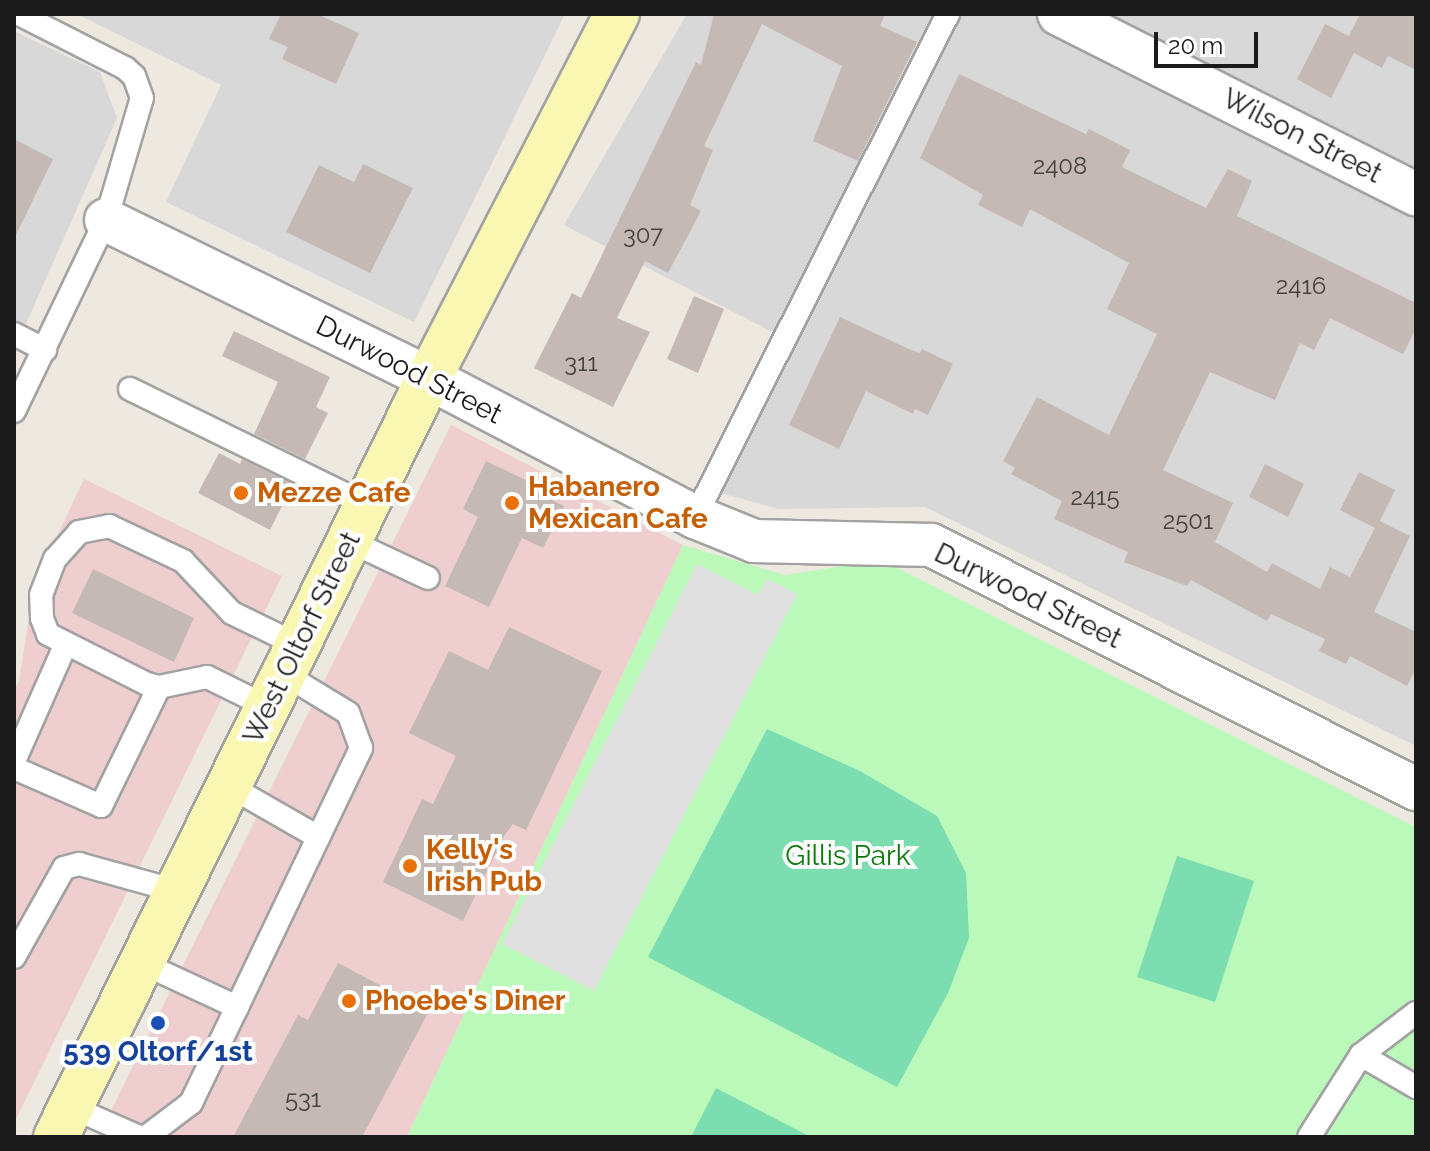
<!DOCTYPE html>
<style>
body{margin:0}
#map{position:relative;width:1430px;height:1151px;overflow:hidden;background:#ede8e0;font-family:Raleway,sans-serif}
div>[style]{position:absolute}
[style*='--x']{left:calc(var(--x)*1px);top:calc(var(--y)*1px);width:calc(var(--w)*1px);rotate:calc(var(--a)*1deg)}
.residential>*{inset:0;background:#d9d8d8}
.commercial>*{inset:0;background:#eececf}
.park>*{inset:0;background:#bbf9bb}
.pitch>*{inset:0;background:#7cddb1}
.parking>*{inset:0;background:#dfdfdf}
.building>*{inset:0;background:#c4b9b4}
.roads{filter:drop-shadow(2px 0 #a2a2a2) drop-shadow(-2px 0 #a2a2a2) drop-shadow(0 2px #a2a2a2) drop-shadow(0 -2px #a2a2a2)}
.service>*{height:22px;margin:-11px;padding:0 11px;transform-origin:11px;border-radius:11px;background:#fff}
.minor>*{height:42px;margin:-21px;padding:0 21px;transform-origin:21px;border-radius:21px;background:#fff}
.secondary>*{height:44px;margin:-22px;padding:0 22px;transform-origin:22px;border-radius:22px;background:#f9f7b2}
.dots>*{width:22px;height:22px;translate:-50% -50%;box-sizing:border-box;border:4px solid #fff;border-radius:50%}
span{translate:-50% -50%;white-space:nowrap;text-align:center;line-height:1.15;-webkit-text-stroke:8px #fff;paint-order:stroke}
.number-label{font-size:24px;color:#454241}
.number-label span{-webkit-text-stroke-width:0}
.street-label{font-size:28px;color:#1b1b1b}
.food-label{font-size:28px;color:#c56008;font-weight:700}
.left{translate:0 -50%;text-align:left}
.park-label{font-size:28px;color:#0a770b}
.transit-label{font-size:28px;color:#164399;font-weight:700}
.frame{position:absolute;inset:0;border:16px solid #1b1b1b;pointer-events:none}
.scale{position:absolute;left:1154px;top:32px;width:104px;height:36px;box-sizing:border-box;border:4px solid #1b1b1b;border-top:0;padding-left:10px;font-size:24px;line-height:28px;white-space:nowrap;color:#1b1b1b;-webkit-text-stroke:6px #fff;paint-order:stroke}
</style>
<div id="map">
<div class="residential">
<div style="clip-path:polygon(77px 14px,565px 14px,414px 322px,166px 202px,221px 85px)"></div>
<div style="clip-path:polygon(687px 14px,1416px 14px,1416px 746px,925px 507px,778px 509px,717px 492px,790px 341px,564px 225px)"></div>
<div style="clip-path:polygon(14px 31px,100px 72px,117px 118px,14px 351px)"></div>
</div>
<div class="commercial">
<div style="clip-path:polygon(451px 425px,683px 545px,407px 1137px,98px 1137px)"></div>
<div style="clip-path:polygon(84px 479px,282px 576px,14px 1123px,14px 689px,19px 682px,34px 585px)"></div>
</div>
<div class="park">
<div style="clip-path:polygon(683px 545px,785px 575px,881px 560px,1416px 827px,1416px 1137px,407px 1137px)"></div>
</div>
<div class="pitch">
<div style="clip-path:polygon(767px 729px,860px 771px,937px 816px,966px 873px,969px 938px,948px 993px,897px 1087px,648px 957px)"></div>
<div style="clip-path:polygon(1177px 856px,1254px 881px,1215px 1002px,1137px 977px)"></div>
<div style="clip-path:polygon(716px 1088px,811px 1137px,691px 1137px)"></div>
</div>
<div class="parking">
<div style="clip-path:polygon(697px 564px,758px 595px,767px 579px,797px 594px,594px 991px,502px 944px)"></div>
</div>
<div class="building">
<div style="clip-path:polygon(281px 14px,317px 14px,359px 33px,336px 84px,282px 59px,288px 47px,269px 39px)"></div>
<div style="clip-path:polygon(714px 14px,885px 14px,880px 26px,917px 42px,858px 161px,813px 141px,842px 66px,762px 24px,704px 146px,713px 150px,690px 205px,701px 211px,668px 273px,645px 261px,617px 318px,650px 332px,613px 407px,534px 368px,572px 293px,581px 298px,696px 62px,701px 65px)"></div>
<div style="clip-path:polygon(1360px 14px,1416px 14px,1416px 70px,1388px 56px,1382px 68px,1354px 53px,1331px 98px,1297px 79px,1325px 24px,1349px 36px)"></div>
<div style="clip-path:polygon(959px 74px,1086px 134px,1089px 129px,1130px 150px,1122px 167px,1206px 208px,1228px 169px,1252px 181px,1237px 216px,1416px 303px,1416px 329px,1403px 354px,1330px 318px,1314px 350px,1300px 343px,1275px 400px,1210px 372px,1163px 470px,1233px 503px,1215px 542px,1267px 572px,1272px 563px,1320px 589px,1330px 567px,1350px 577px,1375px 528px,1340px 510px,1359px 472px,1395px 490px,1380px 521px,1410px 536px,1374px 612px,1416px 632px,1416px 668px,1407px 686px,1350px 656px,1346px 664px,1319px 651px,1325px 639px,1271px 614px,1267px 621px,1191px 580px,1187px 586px,1124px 562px,1128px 552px,1054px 519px,1062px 501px,1011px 474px,1015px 468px,1003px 461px,1037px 397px,1109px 435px,1157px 334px,1107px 309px,1129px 263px,1030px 209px,1022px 227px,978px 205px,983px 195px,920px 158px)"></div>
<div style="clip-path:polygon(14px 139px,53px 159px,14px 239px)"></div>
<div style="clip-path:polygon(363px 164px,413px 188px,370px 273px,286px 232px,319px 165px,354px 182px)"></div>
<div style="clip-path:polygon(694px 296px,724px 309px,698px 373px,667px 359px)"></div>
<div style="clip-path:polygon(840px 317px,909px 349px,920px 353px,922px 349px,953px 364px,928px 415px,915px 409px,913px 414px,866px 391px,839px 449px,789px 425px)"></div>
<div style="clip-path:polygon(234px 331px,330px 377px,316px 407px,328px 413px,305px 459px,254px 434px,278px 382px,222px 356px)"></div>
<div style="clip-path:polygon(219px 453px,240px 464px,242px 459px,293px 484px,270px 530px,198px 493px)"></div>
<div style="clip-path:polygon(486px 461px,555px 494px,552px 500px,564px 506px,543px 548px,522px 538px,489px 607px,445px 586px,478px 517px,463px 509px)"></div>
<div style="clip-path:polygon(1265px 464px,1304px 484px,1288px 517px,1249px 497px)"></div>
<div style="clip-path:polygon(93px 569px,194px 618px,174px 662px,72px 613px)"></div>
<div style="clip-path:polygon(509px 627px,602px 671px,526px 830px,513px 824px,504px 836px,463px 921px,383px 882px,422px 799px,433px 804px,456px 756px,409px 733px,449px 651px,488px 670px)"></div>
<div style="clip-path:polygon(338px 963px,429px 1011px,362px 1137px,233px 1137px,298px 1015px,308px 1020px)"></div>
</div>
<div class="roads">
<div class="service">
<div style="--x:14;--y:334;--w:35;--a:27"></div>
<div style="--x:130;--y:389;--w:264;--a:26.1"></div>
<div style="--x:14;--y:411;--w:212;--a:-64.3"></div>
<div style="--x:106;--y:220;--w:127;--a:-73.6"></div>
<div style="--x:142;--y:98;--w:23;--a:-110"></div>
<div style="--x:134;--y:76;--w:12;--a:-138"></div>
<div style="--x:125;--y:68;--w:119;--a:-153"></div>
<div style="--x:695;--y:517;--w:563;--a:-63.3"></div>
<div style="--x:349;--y:541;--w:87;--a:25.1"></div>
<div style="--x:268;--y:707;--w:68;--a:-153.8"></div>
<div style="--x:207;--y:677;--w:49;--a:168.2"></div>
<div style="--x:159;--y:687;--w:12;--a:-166"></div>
<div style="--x:147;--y:684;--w:111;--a:-153.2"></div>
<div style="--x:48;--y:634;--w:17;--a:-111"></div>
<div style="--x:42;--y:618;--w:23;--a:-92"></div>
<div style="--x:41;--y:595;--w:39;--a:-69"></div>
<div style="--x:55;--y:559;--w:36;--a:-48"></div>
<div style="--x:79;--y:532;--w:31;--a:-11"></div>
<div style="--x:109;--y:526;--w:82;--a:25.3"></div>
<div style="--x:183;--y:561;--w:71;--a:46.7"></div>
<div style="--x:232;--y:613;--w:73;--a:25.9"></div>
<div style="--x:14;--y:761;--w:126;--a:-66.1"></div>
<div style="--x:14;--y:768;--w:95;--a:23.6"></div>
<div style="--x:101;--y:806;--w:132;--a:-64"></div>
<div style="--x:229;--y:786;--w:103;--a:29.8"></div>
<div style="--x:14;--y:957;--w:102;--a:-60.7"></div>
<div style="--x:64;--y:868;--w:16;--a:-15"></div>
<div style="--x:79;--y:864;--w:102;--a:15.4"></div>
<div style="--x:142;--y:963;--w:105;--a:24.9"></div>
<div style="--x:1361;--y:1055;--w:64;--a:30.2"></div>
<div style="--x:71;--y:1107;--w:74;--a:23.8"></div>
<div style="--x:146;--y:1137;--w:56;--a:-37.1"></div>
<div style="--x:191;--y:1103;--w:394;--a:-64.4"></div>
<div style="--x:361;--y:748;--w:37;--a:-110"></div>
<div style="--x:348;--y:713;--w:75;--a:-148.6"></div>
<div style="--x:1309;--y:1137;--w:97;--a:-57.6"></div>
<div style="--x:1361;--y:1055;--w:69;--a:-37.4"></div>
</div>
<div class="minor">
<div style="--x:1059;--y:14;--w:400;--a:26.8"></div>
<div style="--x:106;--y:220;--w:360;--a:26.1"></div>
<div style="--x:429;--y:378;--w:300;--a:27.6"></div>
<div style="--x:695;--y:517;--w:64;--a:22.1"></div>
<div style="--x:754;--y:541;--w:177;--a:1.3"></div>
<div style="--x:931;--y:545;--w:543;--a:26.71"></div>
</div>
<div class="secondary">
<div style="--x:56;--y:1137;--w:846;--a:-63.83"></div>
<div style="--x:429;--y:378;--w:410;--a:-62.7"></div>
</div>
</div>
<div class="dots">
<div style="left:241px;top:493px;background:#e8710a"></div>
<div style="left:512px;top:503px;background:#e8710a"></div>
<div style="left:410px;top:866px;background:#e8710a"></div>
<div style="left:349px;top:1001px;background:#e8710a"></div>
<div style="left:158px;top:1023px;background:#1a4fb4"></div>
</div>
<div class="number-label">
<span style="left:1060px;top:166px">2408</span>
<span style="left:643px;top:235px">307</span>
<span style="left:1301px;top:286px">2416</span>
<span style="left:581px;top:363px">311</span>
<span style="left:1095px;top:497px">2415</span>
<span style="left:1188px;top:521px">2501</span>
<span style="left:303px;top:1099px">531</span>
</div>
<div class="street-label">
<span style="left:1302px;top:136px;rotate:27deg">Wilson Street</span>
<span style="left:409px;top:370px;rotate:27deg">Durwood Street</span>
<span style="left:1028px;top:596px;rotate:26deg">Durwood Street</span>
<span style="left:302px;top:638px;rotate:-64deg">West Oltorf Street</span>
</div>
<div class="food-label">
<span class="left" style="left:528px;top:503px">Habanero<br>Mexican Cafe</span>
<span class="left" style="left:257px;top:493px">Mezze Cafe</span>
<span class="left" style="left:426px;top:866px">Kelly's<br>Irish Pub</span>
<span class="left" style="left:365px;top:1001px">Phoebe's Diner</span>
</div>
<div class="park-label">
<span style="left:848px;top:856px">Gillis Park</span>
</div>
<div class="transit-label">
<span style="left:158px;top:1052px">539 Oltorf/1st</span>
</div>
<div class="frame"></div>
<div class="scale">20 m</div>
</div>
